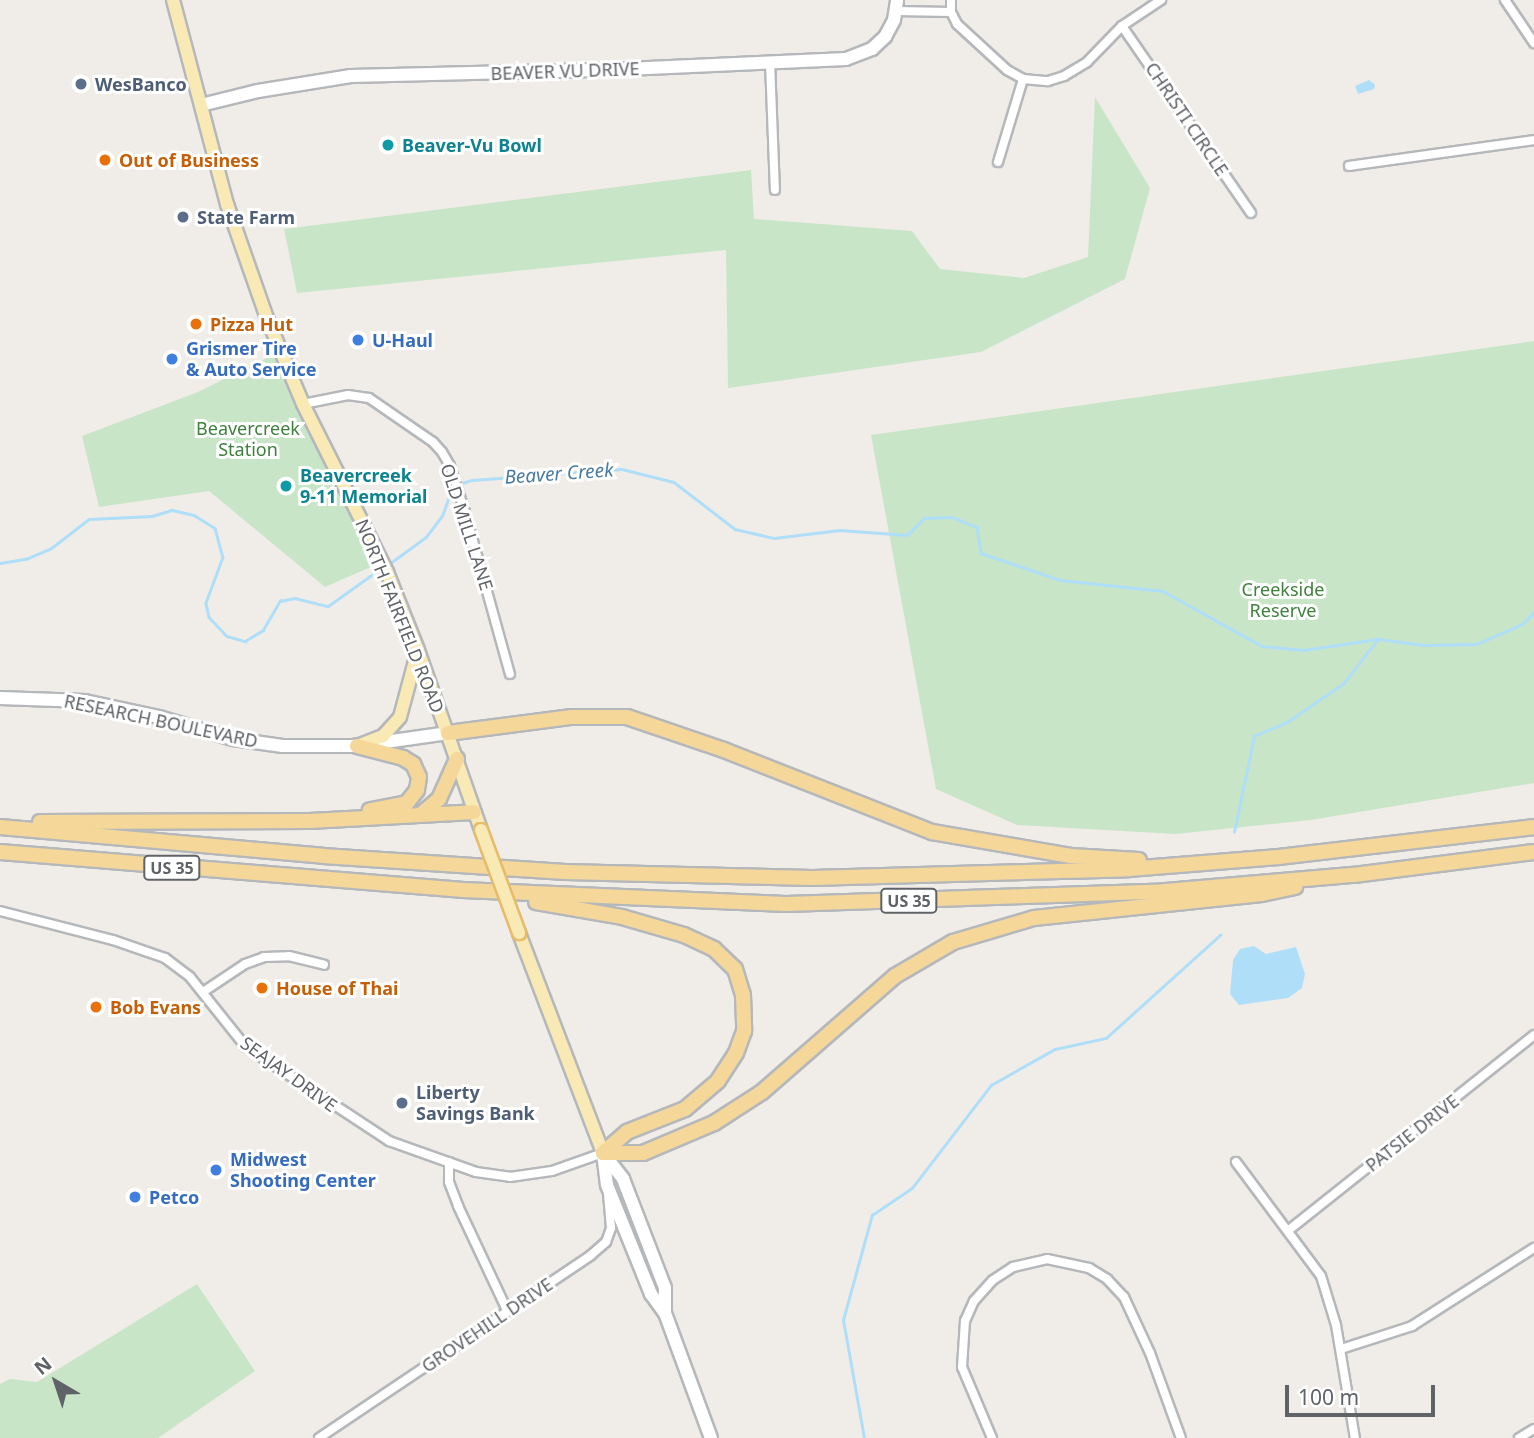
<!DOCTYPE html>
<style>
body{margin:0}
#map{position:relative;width:1534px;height:1438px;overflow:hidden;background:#f0ede8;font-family:"Noto Sans",sans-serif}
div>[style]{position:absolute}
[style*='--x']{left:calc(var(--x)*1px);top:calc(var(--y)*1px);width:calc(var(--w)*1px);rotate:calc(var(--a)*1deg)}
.green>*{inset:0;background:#c9e5c7}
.water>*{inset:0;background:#afdef8}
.stream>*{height:2.5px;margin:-1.25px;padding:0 1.25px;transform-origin:1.25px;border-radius:1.25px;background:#afdef8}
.roads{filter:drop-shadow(2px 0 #b5b8bb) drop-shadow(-2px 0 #b5b8bb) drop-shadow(0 2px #b5b8bb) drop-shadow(0 -2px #b5b8bb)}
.street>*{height:8px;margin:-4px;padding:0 4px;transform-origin:4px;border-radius:4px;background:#fff}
.secondary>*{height:12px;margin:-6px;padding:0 6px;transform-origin:6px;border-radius:6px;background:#fff}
.primary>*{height:12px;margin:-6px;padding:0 6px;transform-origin:6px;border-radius:6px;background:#f9e9b4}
.highway>*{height:14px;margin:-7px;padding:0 7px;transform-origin:7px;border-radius:7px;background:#f5d79a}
.bridges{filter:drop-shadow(2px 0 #e6bb6a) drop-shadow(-2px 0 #e6bb6a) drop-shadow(0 2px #e6bb6a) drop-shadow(0 -2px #e6bb6a)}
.primary-bridge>*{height:12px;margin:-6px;padding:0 6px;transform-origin:6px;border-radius:6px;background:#f9e9b4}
.dots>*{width:19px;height:19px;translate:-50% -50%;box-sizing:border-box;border:4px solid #fff;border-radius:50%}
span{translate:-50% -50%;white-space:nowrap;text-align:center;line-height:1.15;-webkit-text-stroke:6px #fff;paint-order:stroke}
.shield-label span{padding:2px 5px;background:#fff;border:2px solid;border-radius:5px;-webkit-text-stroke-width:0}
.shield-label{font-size:16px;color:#5f6367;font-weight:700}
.street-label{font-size:18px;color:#5f6367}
.service-label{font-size:18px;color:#4e5e75;font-weight:700}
.left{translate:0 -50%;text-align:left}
.culture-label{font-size:18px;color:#0d838f;font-weight:700}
.food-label{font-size:18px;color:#c56008;font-weight:700}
.shop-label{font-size:18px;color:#366cbe;font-weight:700}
.park-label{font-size:18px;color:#3e803c}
.water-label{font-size:19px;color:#487aa2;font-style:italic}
.north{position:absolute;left:21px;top:1347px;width:70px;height:70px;-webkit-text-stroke:5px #fff;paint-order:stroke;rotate:321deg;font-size:19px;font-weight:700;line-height:28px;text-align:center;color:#5f6367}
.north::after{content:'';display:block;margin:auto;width:24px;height:32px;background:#5f6367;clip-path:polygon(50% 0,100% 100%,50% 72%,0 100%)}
.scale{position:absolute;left:1285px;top:1385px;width:150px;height:32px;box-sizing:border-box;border:4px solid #5f6367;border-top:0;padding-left:9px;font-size:21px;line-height:24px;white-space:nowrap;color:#5f6367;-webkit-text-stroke:5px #fff;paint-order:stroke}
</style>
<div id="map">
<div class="green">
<div style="clip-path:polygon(1095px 97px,1150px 188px,1125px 279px,981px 352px,728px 388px,726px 250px,297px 293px,284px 229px,751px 170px,754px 219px,912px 231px,940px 269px,1024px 278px,1088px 257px)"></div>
<div style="clip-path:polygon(1534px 341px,1534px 783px,1311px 820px,1175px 834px,1017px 825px,936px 789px,871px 435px)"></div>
<div style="clip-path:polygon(281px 351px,380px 563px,325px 587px,209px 491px,99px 507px,82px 436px,198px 392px)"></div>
<div style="clip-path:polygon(197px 1284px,255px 1371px,158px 1438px,0 1438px,0 1384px,10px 1379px,37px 1382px)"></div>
</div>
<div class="water">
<div style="clip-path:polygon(1369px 80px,1375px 85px,1374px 89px,1358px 94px,1355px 86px)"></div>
<div style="clip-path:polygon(1254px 946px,1266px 954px,1296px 947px,1305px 974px,1302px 988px,1288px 998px,1239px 1005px,1230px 994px,1233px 960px,1240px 949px)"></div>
</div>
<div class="stream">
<div style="--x:0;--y:563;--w:26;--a:-9"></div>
<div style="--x:26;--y:559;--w:26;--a:-23"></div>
<div style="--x:50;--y:549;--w:49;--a:-37.6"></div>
<div style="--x:89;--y:519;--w:63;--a:-2.7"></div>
<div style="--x:152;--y:516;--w:21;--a:-17"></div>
<div style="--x:172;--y:510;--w:23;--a:13"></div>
<div style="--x:194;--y:515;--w:25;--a:32"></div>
<div style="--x:215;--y:528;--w:30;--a:75"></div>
<div style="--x:223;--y:557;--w:49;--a:110.3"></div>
<div style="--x:206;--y:603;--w:14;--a:78"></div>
<div style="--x:209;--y:617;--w:26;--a:47"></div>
<div style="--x:227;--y:636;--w:19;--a:16"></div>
<div style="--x:245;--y:641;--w:21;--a:-31"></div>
<div style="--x:263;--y:630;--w:34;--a:-60"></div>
<div style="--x:280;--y:601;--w:15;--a:-11"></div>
<div style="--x:295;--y:598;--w:34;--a:14"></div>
<div style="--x:328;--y:606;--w:64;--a:-35.4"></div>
<div style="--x:389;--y:564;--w:46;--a:-36.1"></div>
<div style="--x:426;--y:537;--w:26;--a:-53"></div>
<div style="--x:442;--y:516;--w:32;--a:-70"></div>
<div style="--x:453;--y:486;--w:20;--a:-18"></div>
<div style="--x:472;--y:480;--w:150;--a:-4.2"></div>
<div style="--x:622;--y:469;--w:54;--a:14"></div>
<div style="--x:674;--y:482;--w:77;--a:37.6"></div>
<div style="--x:735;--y:529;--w:40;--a:13"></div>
<div style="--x:774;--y:538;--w:66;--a:-6.9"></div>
<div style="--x:840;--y:530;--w:67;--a:4.3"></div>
<div style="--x:907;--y:535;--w:24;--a:-45"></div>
<div style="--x:924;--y:518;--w:28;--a:-2"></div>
<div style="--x:952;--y:517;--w:27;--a:22"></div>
<div style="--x:977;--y:527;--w:26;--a:81"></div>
<div style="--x:981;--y:553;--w:83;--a:18.9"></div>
<div style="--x:1060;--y:580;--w:104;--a:6.1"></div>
<div style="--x:1163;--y:591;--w:113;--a:29.1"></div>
<div style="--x:1262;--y:646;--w:42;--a:5.4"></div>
<div style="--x:1304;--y:650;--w:75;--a:-8.5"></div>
<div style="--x:1378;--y:639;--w:46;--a:7.4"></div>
<div style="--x:1424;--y:645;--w:53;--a:-1.1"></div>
<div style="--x:1477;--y:644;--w:49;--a:-24"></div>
<div style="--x:1522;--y:624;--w:17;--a:-45"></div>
<div style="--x:1234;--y:832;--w:98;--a:-78.2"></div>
<div style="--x:1254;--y:736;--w:36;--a:-23"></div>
<div style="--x:1287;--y:722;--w:69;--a:-34.4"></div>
<div style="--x:1344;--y:683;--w:56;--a:-52.3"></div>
<div style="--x:864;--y:1438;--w:120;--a:-100.1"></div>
<div style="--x:843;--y:1320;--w:109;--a:-74.6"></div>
<div style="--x:872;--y:1215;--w:48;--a:-34"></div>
<div style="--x:912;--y:1188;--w:130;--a:-52.5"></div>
<div style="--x:991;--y:1085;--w:73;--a:-29.4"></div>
<div style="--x:1055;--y:1049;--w:52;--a:-12.2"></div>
<div style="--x:1106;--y:1038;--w:154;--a:-42.1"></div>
</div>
<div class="roads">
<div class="street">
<div style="--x:951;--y:0;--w:12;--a:90"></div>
<div style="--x:951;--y:12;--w:13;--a:63"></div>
<div style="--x:957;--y:24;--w:68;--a:42.6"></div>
<div style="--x:1007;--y:70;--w:18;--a:29"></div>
<div style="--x:1023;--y:79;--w:25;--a:5"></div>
<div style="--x:1048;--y:81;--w:17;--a:-17"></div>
<div style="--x:1064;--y:76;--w:27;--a:-31"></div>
<div style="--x:1087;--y:62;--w:50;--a:-45.8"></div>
<div style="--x:1122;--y:26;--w:47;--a:-33.7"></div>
<div style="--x:1505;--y:0;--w:52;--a:56"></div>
<div style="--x:896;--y:11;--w:55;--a:1"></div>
<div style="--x:1122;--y:26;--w:227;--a:55.4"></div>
<div style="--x:770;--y:62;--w:128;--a:87.8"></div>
<div style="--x:998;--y:162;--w:87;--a:-73.2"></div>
<div style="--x:1349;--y:166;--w:187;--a:-8"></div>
<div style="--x:303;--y:404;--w:46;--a:-11.3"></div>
<div style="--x:348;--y:395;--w:21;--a:8"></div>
<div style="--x:369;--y:398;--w:78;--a:34.5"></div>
<div style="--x:433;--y:442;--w:13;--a:48"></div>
<div style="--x:442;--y:452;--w:16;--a:60"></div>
<div style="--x:450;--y:466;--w:48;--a:71.9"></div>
<div style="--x:465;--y:512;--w:168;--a:74.5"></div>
<div style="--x:0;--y:911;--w:117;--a:14.4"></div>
<div style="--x:113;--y:940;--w:55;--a:19.1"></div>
<div style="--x:165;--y:958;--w:31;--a:37"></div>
<div style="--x:190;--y:977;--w:88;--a:51.4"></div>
<div style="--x:245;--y:1046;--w:173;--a:33.4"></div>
<div style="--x:389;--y:1141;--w:92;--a:19.6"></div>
<div style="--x:476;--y:1172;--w:34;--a:8"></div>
<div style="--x:510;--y:1177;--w:42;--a:-8.1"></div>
<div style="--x:552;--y:1171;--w:54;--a:-19.4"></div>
<div style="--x:203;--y:992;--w:50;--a:-33.7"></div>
<div style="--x:245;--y:964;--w:20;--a:-20"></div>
<div style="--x:264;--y:957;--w:25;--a:-2"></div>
<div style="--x:289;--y:956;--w:36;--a:14"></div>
<div style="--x:449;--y:1162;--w:20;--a:90"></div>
<div style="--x:449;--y:1182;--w:26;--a:69"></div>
<div style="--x:458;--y:1206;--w:115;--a:64.8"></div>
<div style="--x:1236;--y:1162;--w:142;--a:53.3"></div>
<div style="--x:1321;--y:1276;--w:51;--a:73"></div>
<div style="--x:1336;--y:1325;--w:115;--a:80.5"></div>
<div style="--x:1289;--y:1230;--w:313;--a:-38.5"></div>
<div style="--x:1341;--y:1349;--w:75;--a:-17.9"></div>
<div style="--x:1412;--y:1326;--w:145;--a:-32.6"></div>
<div style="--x:319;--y:1438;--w:328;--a:-33.9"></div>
<div style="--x:591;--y:1255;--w:20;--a:-41"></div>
<div style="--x:606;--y:1242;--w:15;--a:-70"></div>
<div style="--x:611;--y:1228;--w:34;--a:-95"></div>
<div style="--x:992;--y:1438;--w:77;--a:-112.9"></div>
<div style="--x:962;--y:1367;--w:46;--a:-86.3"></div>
<div style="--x:965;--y:1321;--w:22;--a:-66"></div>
<div style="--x:974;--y:1301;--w:28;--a:-48"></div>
<div style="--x:993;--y:1280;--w:24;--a:-33"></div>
<div style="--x:1013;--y:1267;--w:35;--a:-13"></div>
<div style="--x:1047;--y:1259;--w:43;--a:12.1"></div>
<div style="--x:1089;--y:1268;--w:21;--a:31"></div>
<div style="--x:1107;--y:1279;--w:25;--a:47"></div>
<div style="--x:1124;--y:1297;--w:62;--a:65.1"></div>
<div style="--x:1150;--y:1353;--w:90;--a:70"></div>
<div style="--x:1519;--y:1438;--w:17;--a:-31"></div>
</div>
<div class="secondary">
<div style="--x:201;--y:105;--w:59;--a:-13.8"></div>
<div style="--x:258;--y:91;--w:94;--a:-9.2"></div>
<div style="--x:351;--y:76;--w:253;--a:-1.4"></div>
<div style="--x:604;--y:70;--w:242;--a:-2.6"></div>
<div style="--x:846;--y:59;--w:28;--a:-21"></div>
<div style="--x:872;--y:49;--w:18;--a:-43"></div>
<div style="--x:885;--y:37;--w:19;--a:-62"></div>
<div style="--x:894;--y:20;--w:20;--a:-81"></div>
<div style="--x:0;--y:698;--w:85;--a:2"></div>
<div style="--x:85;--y:701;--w:76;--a:12.2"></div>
<div style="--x:159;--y:717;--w:77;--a:16.6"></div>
<div style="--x:233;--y:739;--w:50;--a:8"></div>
<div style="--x:283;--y:746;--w:74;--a:0"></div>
<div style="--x:357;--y:746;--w:92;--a:-8.1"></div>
<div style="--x:603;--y:1153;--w:32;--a:83"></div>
<div style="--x:607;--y:1185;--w:118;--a:68"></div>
<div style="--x:651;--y:1294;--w:24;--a:54"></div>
<div style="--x:665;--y:1313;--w:133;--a:69.8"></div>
<div style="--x:603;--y:1153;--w:33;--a:52"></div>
<div style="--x:623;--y:1179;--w:117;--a:68.9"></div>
<div style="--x:665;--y:1288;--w:24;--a:90"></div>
</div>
<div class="primary">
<div style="--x:173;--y:0;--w:211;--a:75.2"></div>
<div style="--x:227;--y:204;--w:121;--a:70.7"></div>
<div style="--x:267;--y:318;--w:93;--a:67.3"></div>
<div style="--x:303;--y:404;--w:188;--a:63.4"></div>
<div style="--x:387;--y:572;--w:84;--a:68.3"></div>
<div style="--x:418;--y:650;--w:191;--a:70.7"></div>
<div style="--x:357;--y:746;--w:28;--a:-21"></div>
<div style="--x:383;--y:736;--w:25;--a:-48"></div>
<div style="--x:400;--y:717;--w:69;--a:-75"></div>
<div style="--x:519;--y:933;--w:235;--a:69.1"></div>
</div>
<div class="highway">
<div style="--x:448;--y:733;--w:125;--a:-7.4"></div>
<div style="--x:572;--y:717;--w:55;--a:0"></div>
<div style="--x:627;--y:717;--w:102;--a:18.8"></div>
<div style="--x:724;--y:750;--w:224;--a:21.5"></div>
<div style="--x:932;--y:832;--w:141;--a:9.8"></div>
<div style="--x:1071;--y:856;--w:68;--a:3.4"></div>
<div style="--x:357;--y:746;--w:48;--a:14.6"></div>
<div style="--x:403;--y:758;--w:12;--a:31"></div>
<div style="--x:413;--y:764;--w:14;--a:65"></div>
<div style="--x:419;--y:777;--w:13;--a:99"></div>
<div style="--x:417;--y:790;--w:16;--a:128"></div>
<div style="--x:407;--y:803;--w:38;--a:169"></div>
<div style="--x:420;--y:815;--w:25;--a:-40"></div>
<div style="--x:439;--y:799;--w:44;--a:-65.8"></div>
<div style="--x:40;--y:822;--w:270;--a:-0.2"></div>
<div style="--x:310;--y:821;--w:164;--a:-3.1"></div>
<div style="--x:0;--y:827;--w:324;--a:5.1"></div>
<div style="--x:323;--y:856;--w:243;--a:3.8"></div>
<div style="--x:565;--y:872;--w:247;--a:1.4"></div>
<div style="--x:812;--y:878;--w:317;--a:-1.6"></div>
<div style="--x:1129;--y:869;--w:150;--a:-4.6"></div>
<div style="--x:1279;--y:857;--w:257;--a:-6.7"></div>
<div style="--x:0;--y:852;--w:465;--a:4.7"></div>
<div style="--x:463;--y:890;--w:323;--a:2.5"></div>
<div style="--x:786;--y:904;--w:368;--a:-1.9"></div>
<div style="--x:1154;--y:892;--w:201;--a:-4.9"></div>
<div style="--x:1354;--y:875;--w:181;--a:-7.3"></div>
<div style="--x:536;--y:902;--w:87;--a:9.9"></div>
<div style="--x:622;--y:917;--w:65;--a:16.2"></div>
<div style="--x:684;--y:935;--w:33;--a:25"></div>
<div style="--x:714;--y:949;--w:29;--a:44"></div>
<div style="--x:735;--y:969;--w:27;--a:73"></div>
<div style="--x:743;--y:995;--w:36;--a:88"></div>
<div style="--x:744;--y:1031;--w:23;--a:110"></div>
<div style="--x:736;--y:1053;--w:33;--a:123"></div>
<div style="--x:718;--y:1081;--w:43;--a:139.7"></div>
<div style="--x:685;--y:1109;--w:62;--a:158.4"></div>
<div style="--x:627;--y:1132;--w:32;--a:139"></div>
<div style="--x:603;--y:1153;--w:40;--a:0"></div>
<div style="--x:643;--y:1153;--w:77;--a:-22.9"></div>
<div style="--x:714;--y:1123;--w:57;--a:-32.9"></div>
<div style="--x:762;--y:1092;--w:176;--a:-41.1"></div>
<div style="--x:895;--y:976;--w:67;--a:-30.4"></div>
<div style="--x:953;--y:942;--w:84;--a:-16.5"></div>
<div style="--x:1034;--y:918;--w:229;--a:-6"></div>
<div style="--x:1262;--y:894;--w:34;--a:-12"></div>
</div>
</div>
<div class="bridges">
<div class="primary-bridge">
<div style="--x:481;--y:830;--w:110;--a:69.7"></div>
</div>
</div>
<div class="dots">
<div style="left:81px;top:84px;background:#5c6f8a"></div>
<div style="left:388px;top:145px;background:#0f9aa8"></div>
<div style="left:105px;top:160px;background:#e8710a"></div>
<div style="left:183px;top:217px;background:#5c6f8a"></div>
<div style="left:196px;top:324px;background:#e8710a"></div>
<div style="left:358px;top:340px;background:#3f7fe0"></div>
<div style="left:172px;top:359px;background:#3f7fe0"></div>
<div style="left:286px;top:486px;background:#0f9aa8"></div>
<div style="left:262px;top:988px;background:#e8710a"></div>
<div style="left:96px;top:1007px;background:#e8710a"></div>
<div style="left:402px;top:1103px;background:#5c6f8a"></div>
<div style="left:216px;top:1170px;background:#3f7fe0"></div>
<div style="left:135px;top:1197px;background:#3f7fe0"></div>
</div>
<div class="shield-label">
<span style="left:172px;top:868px">US 35</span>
<span style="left:909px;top:901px">US 35</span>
</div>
<div class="street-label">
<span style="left:565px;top:71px;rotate:-2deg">BEAVER VU DRIVE</span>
<span style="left:1187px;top:119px;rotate:56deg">CHRISTI CIRCLE</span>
<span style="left:467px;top:527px;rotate:72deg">OLD MILL LANE</span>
<span style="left:400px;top:616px;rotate:68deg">NORTH FAIRFIELD ROAD</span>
<span style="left:161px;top:721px;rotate:12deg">RESEARCH BOULEVARD</span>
<span style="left:289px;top:1074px;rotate:36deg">SEAJAY DRIVE</span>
<span style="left:1412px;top:1133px;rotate:-38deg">PATSIE DRIVE</span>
<span style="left:487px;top:1325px;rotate:-34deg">GROVEHILL DRIVE</span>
</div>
<div class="service-label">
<span class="left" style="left:95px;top:84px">WesBanco</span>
<span class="left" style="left:197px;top:217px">State Farm</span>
<span class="left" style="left:416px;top:1103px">Liberty<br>Savings Bank</span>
</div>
<div class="culture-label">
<span class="left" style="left:402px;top:145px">Beaver-Vu Bowl</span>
<span class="left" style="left:300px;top:486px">Beavercreek<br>9-11 Memorial</span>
</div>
<div class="food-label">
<span class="left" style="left:119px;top:160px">Out of Business</span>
<span class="left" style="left:210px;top:324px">Pizza Hut</span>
<span class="left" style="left:276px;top:988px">House of Thai</span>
<span class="left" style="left:110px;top:1007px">Bob Evans</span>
</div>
<div class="shop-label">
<span class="left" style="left:372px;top:340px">U-Haul</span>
<span class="left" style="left:186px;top:359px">Grismer Tire<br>&amp; Auto Service</span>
<span class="left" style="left:230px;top:1170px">Midwest<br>Shooting Center</span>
<span class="left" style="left:149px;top:1197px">Petco</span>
</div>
<div class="park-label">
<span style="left:248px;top:439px">Beavercreek<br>Station</span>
<span style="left:1283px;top:600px">Creekside<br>Reserve</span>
</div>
<div class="water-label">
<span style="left:559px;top:474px;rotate:-4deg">Beaver Creek</span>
</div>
<div class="north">N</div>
<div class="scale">100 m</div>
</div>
